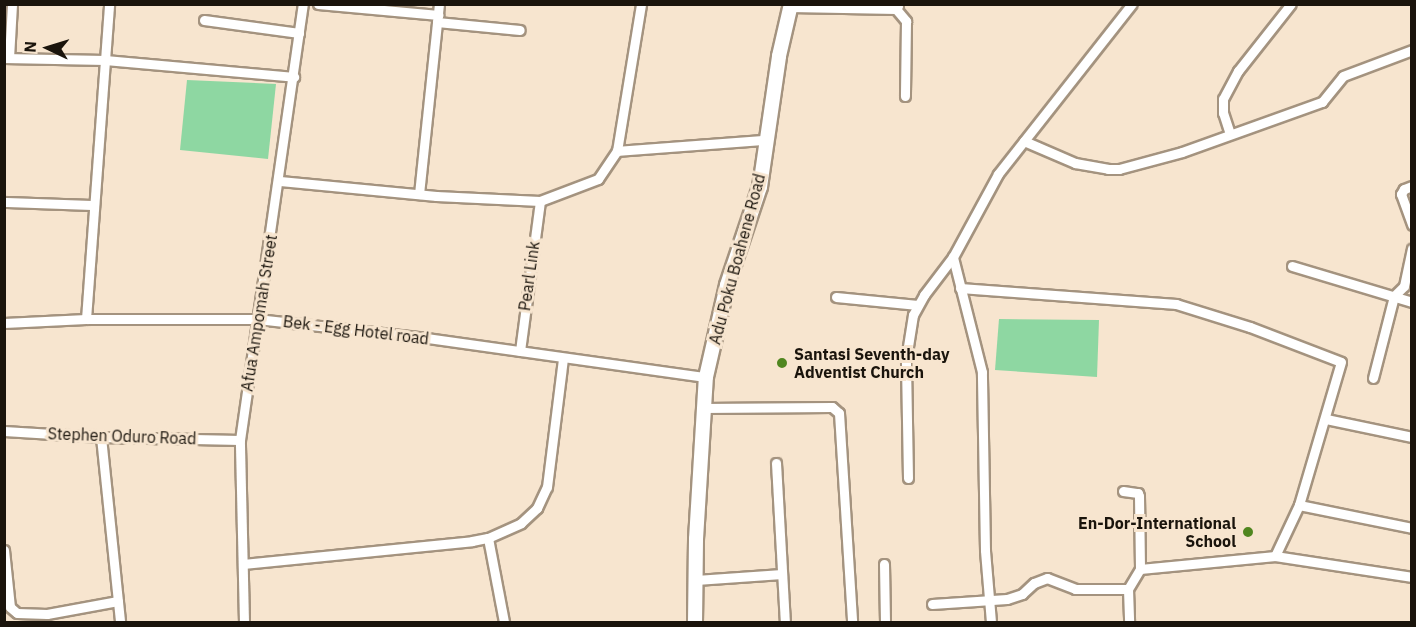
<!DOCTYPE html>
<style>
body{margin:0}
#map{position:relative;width:1416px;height:627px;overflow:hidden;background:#f7e5cf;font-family:"IBM Plex Sans",sans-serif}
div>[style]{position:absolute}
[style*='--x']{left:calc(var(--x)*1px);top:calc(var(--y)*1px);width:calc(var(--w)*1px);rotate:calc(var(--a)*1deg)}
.green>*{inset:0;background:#8ed7a2}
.roads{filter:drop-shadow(2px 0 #a4937f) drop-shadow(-2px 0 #a4937f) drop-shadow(0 2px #a4937f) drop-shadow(0 -2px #a4937f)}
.street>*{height:9px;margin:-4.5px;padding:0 4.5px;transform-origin:4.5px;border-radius:4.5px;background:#fff}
.secondary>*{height:14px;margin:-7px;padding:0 7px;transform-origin:7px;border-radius:7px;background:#fff}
.dots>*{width:16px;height:16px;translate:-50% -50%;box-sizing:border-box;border:3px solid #f7e5cf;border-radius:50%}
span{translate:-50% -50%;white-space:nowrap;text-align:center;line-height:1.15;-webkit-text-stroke:6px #f7e5cf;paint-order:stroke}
.street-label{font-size:16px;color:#1a140c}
.poi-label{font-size:16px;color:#1a140c;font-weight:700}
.left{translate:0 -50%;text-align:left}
.right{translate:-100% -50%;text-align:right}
.frame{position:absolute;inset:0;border:6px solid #1a140c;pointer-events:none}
.north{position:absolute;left:18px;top:18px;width:60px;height:60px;-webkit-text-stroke:4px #f7e5cf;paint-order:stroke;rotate:274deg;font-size:16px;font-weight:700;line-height:24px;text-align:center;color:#1a140c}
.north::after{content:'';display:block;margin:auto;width:21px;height:27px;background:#1a140c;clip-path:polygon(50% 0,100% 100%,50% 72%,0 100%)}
</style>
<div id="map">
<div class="green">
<div style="clip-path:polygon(187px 80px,276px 84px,268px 159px,180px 150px)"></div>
<div style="clip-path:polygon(999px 319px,1099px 320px,1097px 377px,995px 370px)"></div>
</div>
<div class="roads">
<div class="street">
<div style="--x:318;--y:4;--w:121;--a:5.2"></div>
<div style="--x:898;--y:6;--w:4;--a:124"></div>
<div style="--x:896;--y:9;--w:16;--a:50"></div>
<div style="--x:906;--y:21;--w:75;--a:90.8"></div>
<div style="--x:790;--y:7;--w:106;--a:1.1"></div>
<div style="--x:204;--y:20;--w:96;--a:7.8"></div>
<div style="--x:437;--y:22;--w:83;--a:5.5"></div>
<div style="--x:4;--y:58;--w:101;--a:1.1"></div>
<div style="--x:105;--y:60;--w:190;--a:5.1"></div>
<div style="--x:9;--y:58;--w:54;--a:-86.8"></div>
<div style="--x:1230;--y:134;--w:22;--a:-108"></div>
<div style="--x:1223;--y:113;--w:14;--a:-90"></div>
<div style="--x:1223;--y:99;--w:32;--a:-62"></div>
<div style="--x:1238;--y:71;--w:85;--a:-51.7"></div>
<div style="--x:1024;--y:141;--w:56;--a:23.3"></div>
<div style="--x:1075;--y:163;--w:34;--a:10"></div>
<div style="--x:1108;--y:169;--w:11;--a:0"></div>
<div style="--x:1119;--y:169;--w:65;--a:-15.1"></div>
<div style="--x:1182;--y:152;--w:149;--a:-19.7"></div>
<div style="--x:1322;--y:102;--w:33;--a:-51"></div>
<div style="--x:1343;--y:76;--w:74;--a:-20.6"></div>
<div style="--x:617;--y:151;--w:149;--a:-80.7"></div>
<div style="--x:280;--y:181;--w:157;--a:5.5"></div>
<div style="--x:436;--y:196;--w:104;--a:2.8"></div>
<div style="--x:540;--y:201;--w:62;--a:-20.8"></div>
<div style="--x:598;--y:179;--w:34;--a:-56"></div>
<div style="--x:617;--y:151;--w:148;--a:-4.3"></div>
<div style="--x:1412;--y:186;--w:9;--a:159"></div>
<div style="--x:1404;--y:189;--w:6;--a:121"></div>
<div style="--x:1401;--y:194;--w:33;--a:70"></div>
<div style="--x:419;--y:194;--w:191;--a:-84"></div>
<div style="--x:4;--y:202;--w:90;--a:1.9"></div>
<div style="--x:1292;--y:266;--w:125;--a:16.7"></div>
<div style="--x:960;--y:288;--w:217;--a:4.2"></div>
<div style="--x:1176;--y:304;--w:77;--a:17.3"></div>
<div style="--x:1250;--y:327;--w:97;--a:21"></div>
<div style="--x:1341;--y:362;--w:149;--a:106.4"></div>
<div style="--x:1299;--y:505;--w:56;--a:115.2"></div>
<div style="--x:836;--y:297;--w:82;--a:5.6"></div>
<div style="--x:86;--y:319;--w:316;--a:-85.8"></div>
<div style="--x:4;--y:323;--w:82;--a:-2.8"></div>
<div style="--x:86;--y:319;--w:171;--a:0"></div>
<div style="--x:257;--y:319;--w:171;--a:6.4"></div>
<div style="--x:427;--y:338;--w:282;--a:8"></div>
<div style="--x:520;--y:351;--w:151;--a:-82.4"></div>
<div style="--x:1373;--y:378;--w:85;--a:-75.6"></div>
<div style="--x:1394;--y:296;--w:14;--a:-45"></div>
<div style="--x:1404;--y:286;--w:38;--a:-78"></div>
<div style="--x:702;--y:408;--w:130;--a:-0.4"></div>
<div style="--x:832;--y:407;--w:9;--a:41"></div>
<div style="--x:839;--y:413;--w:209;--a:86.4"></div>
<div style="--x:1326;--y:419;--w:88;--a:11.8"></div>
<div style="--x:4;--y:431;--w:97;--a:3.5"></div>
<div style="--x:101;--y:437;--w:139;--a:1.2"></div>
<div style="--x:101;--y:437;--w:186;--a:84.1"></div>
<div style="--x:776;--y:463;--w:159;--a:86.8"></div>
<div style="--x:908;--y:478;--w:119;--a:-91"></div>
<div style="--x:906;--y:359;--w:45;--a:-81"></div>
<div style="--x:913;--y:315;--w:23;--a:-61"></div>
<div style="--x:924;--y:295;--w:48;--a:-52.7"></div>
<div style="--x:1123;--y:491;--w:15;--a:8"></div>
<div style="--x:1138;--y:493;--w:3;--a:72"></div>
<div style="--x:1139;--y:496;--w:73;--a:89.2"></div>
<div style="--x:1140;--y:569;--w:23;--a:121"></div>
<div style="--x:1299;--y:505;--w:115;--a:11.5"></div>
<div style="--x:488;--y:538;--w:86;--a:79.2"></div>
<div style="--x:4;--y:550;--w:57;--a:84"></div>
<div style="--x:10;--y:607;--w:9;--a:41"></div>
<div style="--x:17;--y:613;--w:30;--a:2"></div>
<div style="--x:47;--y:614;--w:72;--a:-10.4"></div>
<div style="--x:243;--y:564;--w:230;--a:-5.7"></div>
<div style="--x:472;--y:541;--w:16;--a:-11"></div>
<div style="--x:488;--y:538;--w:36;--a:-24"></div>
<div style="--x:521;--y:523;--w:22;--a:-43"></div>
<div style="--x:537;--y:508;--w:23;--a:-65"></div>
<div style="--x:547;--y:487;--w:130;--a:-82.9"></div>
<div style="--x:884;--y:564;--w:58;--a:89"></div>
<div style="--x:1140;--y:569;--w:136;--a:-5.5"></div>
<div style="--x:1275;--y:556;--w:139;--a:8.7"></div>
<div style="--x:696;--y:580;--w:86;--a:-4"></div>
<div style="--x:1128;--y:589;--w:33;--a:88"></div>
<div style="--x:932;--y:604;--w:75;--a:-3.8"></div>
<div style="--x:1007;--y:599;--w:16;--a:-18"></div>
<div style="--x:1022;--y:594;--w:16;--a:-43"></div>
<div style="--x:1034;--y:583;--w:14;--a:-21"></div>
<div style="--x:1047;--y:578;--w:30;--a:21"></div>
<div style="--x:1075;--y:589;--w:53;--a:0"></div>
<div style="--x:244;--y:622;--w:182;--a:-91.3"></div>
<div style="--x:240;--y:440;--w:441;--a:-81.8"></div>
<div style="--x:991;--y:622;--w:72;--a:-94.8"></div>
<div style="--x:985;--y:550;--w:178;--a:-91"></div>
<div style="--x:982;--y:372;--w:119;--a:-104.2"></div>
<div style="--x:953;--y:257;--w:94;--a:-61.5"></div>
<div style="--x:998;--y:174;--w:216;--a:-51.8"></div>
</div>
<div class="secondary">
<div style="--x:695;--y:622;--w:83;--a:-89.3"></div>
<div style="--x:696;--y:539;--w:162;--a:-86.5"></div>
<div style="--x:706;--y:377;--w:94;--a:-77.1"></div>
<div style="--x:727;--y:285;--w:103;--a:-71.4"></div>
<div style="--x:760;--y:187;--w:132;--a:-81.7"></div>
<div style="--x:779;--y:56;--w:53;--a:-77"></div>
</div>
</div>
<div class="dots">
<div style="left:782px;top:363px;background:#50861f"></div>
<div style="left:1248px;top:532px;background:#50861f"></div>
</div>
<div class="street-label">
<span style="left:737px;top:259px;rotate:-75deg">Adu Poku Boahene Road</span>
<span style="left:529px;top:276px;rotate:-82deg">Pearl Link</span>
<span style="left:259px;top:313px;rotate:-81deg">Afua Ampomah Street</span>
<span style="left:356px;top:330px;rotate:7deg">Bek - Egg Hotel road</span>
<span style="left:122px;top:436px;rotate:2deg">Stephen Oduro Road</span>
</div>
<div class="poi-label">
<span class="left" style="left:794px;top:363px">Santasi Seventh-day<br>Adventist Church</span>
<span class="right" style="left:1236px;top:532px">En-Dor-International<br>School</span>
</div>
<div class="frame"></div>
<div class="north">N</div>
</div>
